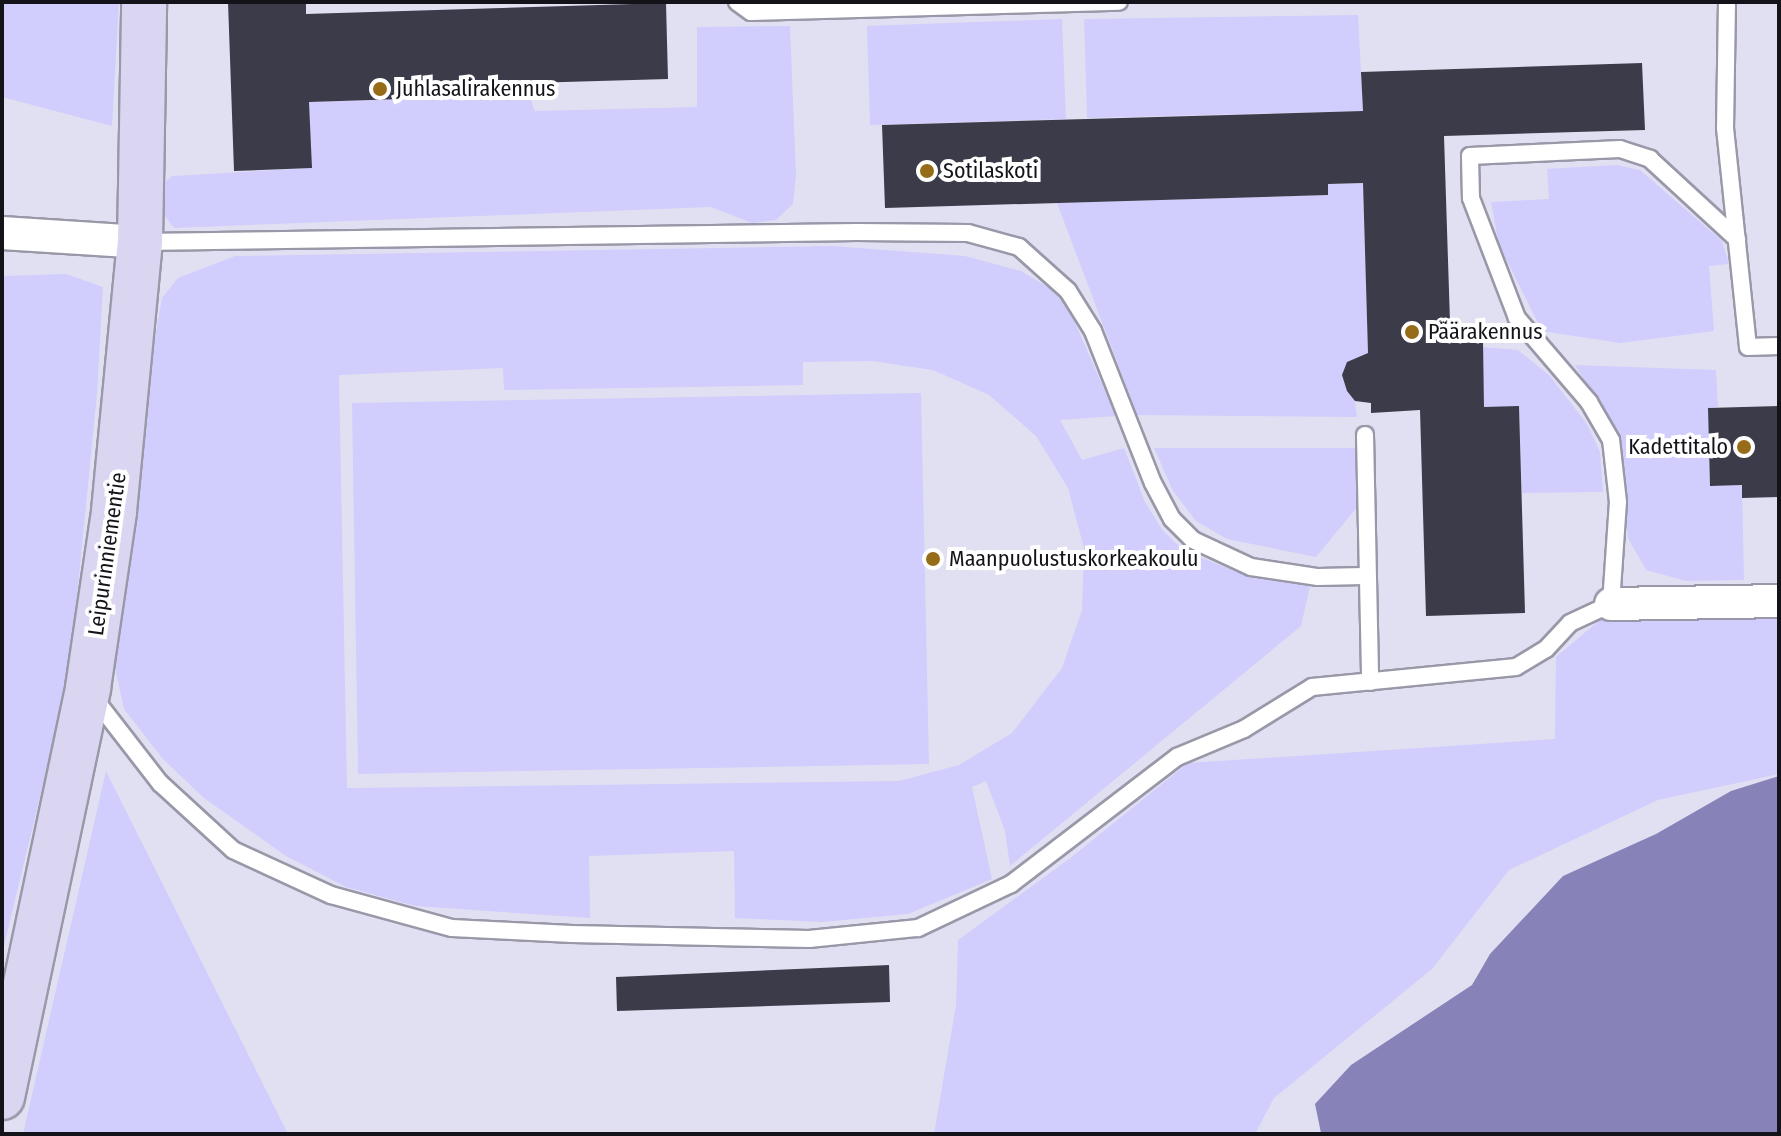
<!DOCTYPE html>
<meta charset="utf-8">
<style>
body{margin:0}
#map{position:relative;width:1781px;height:1136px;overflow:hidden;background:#e1e0f2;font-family:"Fira Sans Condensed",sans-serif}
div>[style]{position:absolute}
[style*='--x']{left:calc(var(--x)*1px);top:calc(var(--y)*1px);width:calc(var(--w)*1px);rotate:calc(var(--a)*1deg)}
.green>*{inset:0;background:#d1cdfc}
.water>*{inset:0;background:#8782b8}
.building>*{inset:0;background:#3c3b49}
.roads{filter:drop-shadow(2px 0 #9998a8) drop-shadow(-2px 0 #9998a8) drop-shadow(0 2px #9998a8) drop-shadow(0 -2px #9998a8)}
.lane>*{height:16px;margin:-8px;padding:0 8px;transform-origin:8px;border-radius:8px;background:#fff}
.street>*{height:32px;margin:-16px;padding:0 16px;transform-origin:16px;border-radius:16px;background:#fff}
.secondary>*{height:44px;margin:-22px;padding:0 22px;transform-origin:22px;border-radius:22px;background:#dad6f2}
.dots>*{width:22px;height:22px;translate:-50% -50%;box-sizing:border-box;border:4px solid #fff;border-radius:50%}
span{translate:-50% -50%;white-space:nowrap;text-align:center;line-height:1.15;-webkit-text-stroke:8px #fff;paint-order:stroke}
.poi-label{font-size:22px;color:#131319}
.left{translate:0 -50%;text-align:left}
.right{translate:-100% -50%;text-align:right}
.street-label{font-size:22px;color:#131319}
.frame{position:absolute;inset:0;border:4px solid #131319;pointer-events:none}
</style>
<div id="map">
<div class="green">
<div style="clip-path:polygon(2px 2px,119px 2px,112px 126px,2px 97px)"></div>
<div style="clip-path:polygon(1358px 15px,1363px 111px,1087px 118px,1084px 19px)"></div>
<div style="clip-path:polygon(1062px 19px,1066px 119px,870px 125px,867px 26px)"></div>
<div style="clip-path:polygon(790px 26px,796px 175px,793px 204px,776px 220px,752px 223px,711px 207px,174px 228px,156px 204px,157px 189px,172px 176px,311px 168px,309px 102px,529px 95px,535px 111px,697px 107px,697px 27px)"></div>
<div style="clip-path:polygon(1616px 165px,1640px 170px,1722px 241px,1729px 264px,1709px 266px,1714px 331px,1620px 343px,1542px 331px,1499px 245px,1491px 202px,1549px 199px,1547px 169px)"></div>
<div style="clip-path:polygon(1363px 183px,1368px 353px,1348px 362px,1342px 375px,1355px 401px,1357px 417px,1137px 415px,1057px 203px,1327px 195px,1328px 184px)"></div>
<div style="clip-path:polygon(evenodd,832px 246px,965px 256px,1021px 271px,1048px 287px,1068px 307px,1116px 416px,1060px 420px,1082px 460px,1124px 448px,1145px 502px,1163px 531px,1183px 550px,1251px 578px,1310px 586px,1301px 626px,1010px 866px,1005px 831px,986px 781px,972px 787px,992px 879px,908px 914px,822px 922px,735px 918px,734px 851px,589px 856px,590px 918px,415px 906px,346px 887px,286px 856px,204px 798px,163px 759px,124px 709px,115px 668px,149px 373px,162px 298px,178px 278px,235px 256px,832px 246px,872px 361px,933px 370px,989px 395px,1036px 436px,1068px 488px,1084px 548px,1082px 610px,1062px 668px,1012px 733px,959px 765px,899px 781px,347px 788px,339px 375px,503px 368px,504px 390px,803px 385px,803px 362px,872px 361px)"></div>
<div style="clip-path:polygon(66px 274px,103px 287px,97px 394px,69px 677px,2px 954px,2px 276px)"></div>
<div style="clip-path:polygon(1482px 347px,1518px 350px,1549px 375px,1587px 424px,1600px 452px,1603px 492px,1522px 493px,1519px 407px,1484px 407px)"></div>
<div style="clip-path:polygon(1575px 365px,1716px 370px,1718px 407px,1708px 408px,1710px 486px,1742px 485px,1744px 580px,1686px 581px,1646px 570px,1628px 538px,1619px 436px)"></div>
<div style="clip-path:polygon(921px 393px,929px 764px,358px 774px,352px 403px)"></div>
<div style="clip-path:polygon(1154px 448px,1356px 448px,1358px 506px,1316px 557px,1227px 539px,1196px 521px,1173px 491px)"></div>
<div style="clip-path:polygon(1779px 612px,1779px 774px,1658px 800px,1509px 870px,1432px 969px,1274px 1098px,1255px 1134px,934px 1134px,956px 1005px,958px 940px,1069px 859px,1188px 763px,1555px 739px,1556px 657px,1607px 614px)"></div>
<div style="clip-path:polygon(106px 771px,288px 1134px,23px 1134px)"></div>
</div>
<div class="water">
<div style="clip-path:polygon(1779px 776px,1779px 1134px,1321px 1133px,1315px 1104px,1351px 1065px,1472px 985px,1490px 954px,1563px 876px,1656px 834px,1731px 791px)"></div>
</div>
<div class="building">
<div style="clip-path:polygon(228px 2px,306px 2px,306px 14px,666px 3px,668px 79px,529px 83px,529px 95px,309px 102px,312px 168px,234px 171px)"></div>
<div style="clip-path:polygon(1642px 63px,1645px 130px,1444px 136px,1450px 322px,1455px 323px,1456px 341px,1483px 341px,1484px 407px,1519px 406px,1525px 613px,1426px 616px,1420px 410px,1371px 413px,1371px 403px,1355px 401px,1347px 391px,1342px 375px,1347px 362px,1368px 353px,1363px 183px,1328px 184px,1328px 195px,885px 208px,882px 125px,1363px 111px,1361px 72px)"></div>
<div style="clip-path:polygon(1779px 406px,1779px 497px,1742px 498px,1742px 485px,1710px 486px,1708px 408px)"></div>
<div style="clip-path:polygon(889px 965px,890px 1002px,617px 1011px,616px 977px)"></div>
</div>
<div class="roads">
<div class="lane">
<div style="--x:737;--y:2;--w:17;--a:36"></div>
<div style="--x:751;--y:12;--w:368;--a:-1.6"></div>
<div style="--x:1727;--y:2;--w:126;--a:90.9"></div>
<div style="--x:1725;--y:128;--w:220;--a:84"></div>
<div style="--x:1748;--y:347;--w:31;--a:-2"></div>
<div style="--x:143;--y:242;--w:714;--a:-0.8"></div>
<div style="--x:857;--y:232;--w:111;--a:0.5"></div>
<div style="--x:968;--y:233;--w:53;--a:15.4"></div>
<div style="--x:1019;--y:247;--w:66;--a:41.9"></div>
<div style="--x:1068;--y:291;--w:47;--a:58"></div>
<div style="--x:1093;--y:331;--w:163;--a:68.5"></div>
<div style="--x:1153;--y:483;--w:41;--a:62.2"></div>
<div style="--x:1172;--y:519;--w:30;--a:45"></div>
<div style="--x:1193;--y:540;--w:64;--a:25"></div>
<div style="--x:1251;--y:567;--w:68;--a:8.5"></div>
<div style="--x:1318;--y:577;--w:46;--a:-1.2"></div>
<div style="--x:1365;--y:435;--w:247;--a:88.8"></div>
<div style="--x:94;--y:698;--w:108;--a:52.2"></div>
<div style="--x:160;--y:783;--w:99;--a:42.5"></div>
<div style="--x:233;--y:850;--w:108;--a:24.7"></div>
<div style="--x:331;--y:895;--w:125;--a:15.3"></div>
<div style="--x:452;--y:928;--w:120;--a:2.9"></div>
<div style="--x:572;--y:934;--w:237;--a:1.2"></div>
<div style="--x:809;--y:939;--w:110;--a:-5.8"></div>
<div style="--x:918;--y:928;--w:103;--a:-25.3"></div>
<div style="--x:1011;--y:884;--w:209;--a:-37.4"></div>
<div style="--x:1177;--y:757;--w:73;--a:-22.7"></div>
<div style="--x:1244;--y:729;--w:80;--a:-31.7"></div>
<div style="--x:1312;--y:687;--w:205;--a:-5.6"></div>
<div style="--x:1516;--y:667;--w:35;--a:-31"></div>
<div style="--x:1546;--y:649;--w:35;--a:-47"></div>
<div style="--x:1570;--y:623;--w:45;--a:-24.9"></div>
<div style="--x:1611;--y:604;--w:102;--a:-86.1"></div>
<div style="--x:1618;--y:502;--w:62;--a:-96.4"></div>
<div style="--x:1611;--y:440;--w:44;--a:-120.1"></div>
<div style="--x:1589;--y:402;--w:111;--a:-130.6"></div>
<div style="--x:1517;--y:318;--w:129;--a:-111"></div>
<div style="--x:1471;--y:198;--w:42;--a:-91.4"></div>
<div style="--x:1470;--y:156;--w:150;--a:-2.7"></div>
<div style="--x:1620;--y:149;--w:32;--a:18"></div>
<div style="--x:1650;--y:159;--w:118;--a:42.6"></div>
</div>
<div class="street">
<div style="--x:2;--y:233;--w:138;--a:3.7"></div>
<div style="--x:1611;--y:604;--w:168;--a:-1"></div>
</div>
<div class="secondary">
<div style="--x:2;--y:1097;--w:418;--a:-78.1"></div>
<div style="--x:88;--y:688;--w:179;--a:-81.6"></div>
<div style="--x:114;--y:511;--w:270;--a:-84.5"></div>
<div style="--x:140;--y:242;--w:240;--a:-89"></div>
</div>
</div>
<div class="dots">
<div style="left:380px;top:89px;background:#976c19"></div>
<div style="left:927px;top:171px;background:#976c19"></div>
<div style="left:1412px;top:332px;background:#976c19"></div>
<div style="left:1744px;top:447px;background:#976c19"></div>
<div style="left:933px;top:559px;background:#976c19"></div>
</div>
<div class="poi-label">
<span class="left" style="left:396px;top:89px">Juhlasalirakennus</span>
<span class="left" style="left:943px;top:171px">Sotilaskoti</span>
<span class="left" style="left:1428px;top:332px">Päärakennus</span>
<span class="right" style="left:1728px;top:447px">Kadettitalo</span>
<span class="left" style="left:949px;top:559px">Maanpuolustuskorkeakoulu</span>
</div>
<div class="street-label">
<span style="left:107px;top:554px;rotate:-82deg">Leipurinniementie</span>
</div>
<div class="frame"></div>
</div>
